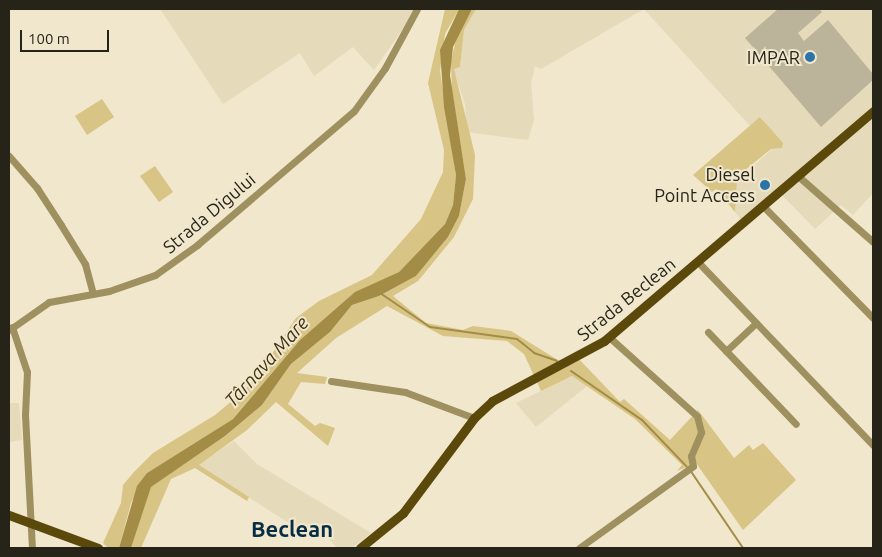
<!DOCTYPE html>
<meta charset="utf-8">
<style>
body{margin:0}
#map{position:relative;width:882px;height:557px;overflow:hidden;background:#f0e7cc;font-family:Ubuntu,sans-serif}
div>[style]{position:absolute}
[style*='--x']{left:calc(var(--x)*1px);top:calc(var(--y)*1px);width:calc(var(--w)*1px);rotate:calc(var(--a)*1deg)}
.built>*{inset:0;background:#e5dab9}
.green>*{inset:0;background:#d8c484}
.water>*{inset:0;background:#a38d46}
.stream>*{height:2px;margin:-1px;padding:0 1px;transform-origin:1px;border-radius:1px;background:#a38d46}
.building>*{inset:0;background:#bcb49a}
.minor>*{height:7px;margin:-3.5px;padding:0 3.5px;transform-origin:3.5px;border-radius:3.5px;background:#9f905f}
.major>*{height:9px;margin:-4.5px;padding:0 4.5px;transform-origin:4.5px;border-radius:4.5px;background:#5a490b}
.dots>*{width:14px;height:14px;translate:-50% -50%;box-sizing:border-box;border:2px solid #f0e7cc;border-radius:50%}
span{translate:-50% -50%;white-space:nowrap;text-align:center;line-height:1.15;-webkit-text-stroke:4px #f0e7cc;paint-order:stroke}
.poi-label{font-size:18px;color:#262319}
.right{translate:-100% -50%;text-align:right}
.street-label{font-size:18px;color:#262319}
.water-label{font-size:19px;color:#3c3212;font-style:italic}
.district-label{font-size:22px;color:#072c44;font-weight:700}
.frame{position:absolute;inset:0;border:10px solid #262319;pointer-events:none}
.scale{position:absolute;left:20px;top:30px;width:89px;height:22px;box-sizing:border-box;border:2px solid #262319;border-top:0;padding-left:6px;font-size:15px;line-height:18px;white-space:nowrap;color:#262319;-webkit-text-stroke:4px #f0e7cc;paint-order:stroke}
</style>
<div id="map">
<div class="built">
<div style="clip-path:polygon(160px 9px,417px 9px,374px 70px,353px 47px,314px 76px,300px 53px,223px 104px)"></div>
<div style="clip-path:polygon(476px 9px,644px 9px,541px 69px,535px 66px,531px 83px,534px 120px,528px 140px,467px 132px,465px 104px,453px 69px,460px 67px,464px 30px)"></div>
<div style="clip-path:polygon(644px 9px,873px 9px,873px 193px,853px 215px,841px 205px,815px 229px,778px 191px,742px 221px,735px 212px,737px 181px,772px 149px,782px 148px,761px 117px,750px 126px)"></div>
<div style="clip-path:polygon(572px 376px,587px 386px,536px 427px,516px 403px)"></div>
<div style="clip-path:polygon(9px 403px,19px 403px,22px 440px,9px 442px)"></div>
<div style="clip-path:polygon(234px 441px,257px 464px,371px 533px,352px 548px,337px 548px,314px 523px,303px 532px,198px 465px)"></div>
</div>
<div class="green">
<div style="clip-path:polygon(445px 9px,459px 9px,445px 34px,440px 71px,456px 175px,453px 205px,445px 224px,399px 272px,355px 293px,300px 340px,233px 419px,147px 473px,131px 503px,119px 548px,108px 548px,103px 543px,121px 503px,123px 485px,134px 472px,153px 453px,215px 415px,239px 395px,255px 379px,296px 318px,319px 301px,372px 275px,421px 219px,443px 172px,444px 150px,428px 83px)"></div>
<div style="clip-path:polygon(472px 9px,476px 9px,464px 30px,460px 67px,454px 69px,475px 155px,473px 199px,454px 237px,418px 281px,393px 296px,426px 323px,463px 330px,473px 326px,511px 331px,561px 362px,575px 355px,620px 402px,624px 399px,670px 440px,698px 410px,734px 458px,749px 445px,753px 450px,763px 443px,796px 480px,743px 530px,696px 463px,677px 471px,682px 465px,635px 419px,572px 376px,541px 391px,524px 354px,507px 341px,443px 336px,387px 306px,336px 338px,297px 373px,327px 377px,325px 384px,301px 382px,288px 404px,315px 426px,320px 423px,335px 428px,328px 446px,276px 402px,247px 430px,199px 465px,249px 497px,247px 501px,195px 468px,171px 479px,141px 548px,131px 548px,150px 487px,225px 436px,262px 405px,291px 364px,330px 332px,352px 305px,379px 296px,416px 276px,448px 237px,459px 216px,466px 179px,452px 91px,451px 61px,457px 35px)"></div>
<div style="clip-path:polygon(102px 99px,114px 117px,87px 135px,75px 116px)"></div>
<div style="clip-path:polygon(760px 117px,783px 143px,782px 148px,771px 149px,744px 171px,737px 181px,735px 212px,716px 189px,712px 192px,693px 175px)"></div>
<div style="clip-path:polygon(155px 166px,173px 192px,159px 202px,140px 176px)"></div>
</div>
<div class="water">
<div style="clip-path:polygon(459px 9px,472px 9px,453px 47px,450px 75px,466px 179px,459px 216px,448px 237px,416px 276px,379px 296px,352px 305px,330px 332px,291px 364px,262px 405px,225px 436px,151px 487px,131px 548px,119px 548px,137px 486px,147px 473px,233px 419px,300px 340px,355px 292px,399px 272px,445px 224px,453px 205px,456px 175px,444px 107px,440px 50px)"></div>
</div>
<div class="stream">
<div style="--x:380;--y:293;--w:60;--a:34.2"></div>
<div style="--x:430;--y:327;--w:88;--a:7.9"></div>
<div style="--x:517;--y:339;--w:22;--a:39"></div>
<div style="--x:534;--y:353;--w:24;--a:19"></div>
<div style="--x:571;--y:371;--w:86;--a:34.6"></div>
<div style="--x:642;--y:420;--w:65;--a:46.2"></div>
<div style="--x:690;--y:470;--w:94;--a:55.8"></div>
</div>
<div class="building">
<div style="clip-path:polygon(778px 9px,819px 9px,822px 12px,798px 33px,804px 41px,828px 20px,873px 74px,873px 80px,821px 127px,745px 38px)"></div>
</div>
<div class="minor">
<div style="--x:9;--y:156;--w:43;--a:48.8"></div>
<div style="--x:37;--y:188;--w:44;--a:57"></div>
<div style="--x:61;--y:225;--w:46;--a:58.4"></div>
<div style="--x:85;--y:264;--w:30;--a:75"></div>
<div style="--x:798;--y:176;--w:100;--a:41.3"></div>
<div style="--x:763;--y:206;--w:157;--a:45.5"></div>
<div style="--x:698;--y:262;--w:253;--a:46.3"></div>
<div style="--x:12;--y:327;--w:47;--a:71.6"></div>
<div style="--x:27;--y:372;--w:43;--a:92.7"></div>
<div style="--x:25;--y:415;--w:133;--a:87"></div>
<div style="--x:9;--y:330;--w:49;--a:-35"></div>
<div style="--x:49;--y:302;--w:61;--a:-10.4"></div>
<div style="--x:109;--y:291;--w:49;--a:-19.2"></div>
<div style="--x:155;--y:275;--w:52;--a:-35.5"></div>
<div style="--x:197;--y:245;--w:206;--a:-40.5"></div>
<div style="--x:354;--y:111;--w:53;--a:-54.2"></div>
<div style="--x:385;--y:68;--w:67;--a:-61.5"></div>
<div style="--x:708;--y:332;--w:127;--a:46.3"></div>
<div style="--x:726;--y:351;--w:41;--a:-43"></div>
<div style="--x:331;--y:381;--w:75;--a:8.5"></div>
<div style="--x:405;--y:392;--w:74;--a:20.6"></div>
<div style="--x:579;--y:548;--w:140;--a:-35.7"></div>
<div style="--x:693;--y:466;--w:10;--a:-101"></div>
<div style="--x:691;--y:456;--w:26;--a:-67"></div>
<div style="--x:701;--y:432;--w:16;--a:-104"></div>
<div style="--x:697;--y:416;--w:118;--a:-138.1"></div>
</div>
<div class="major">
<div style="--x:9;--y:515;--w:95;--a:20.3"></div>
<div style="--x:360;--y:548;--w:55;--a:-39.1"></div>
<div style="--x:403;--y:513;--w:119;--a:-53.2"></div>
<div style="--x:474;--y:418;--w:25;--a:-43"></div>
<div style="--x:492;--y:401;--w:127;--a:-28.2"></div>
<div style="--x:604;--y:341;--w:354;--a:-40.5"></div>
</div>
<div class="dots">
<div style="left:810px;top:57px;background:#2a74a8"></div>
<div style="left:765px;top:185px;background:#2a74a8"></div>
</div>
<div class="poi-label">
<span class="right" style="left:800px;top:57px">IMPAR</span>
<span class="right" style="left:755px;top:185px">Diesel<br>Point Access</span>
</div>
<div class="street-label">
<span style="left:209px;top:213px;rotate:-40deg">Strada Digului</span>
<span style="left:626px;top:299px;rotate:-39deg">Strada Beclean</span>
</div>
<div class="water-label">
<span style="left:267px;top:362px;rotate:-48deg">Târnava Mare</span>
</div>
<div class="district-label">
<span style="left:292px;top:529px">Beclean</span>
</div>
<div class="frame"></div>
<div class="scale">100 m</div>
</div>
